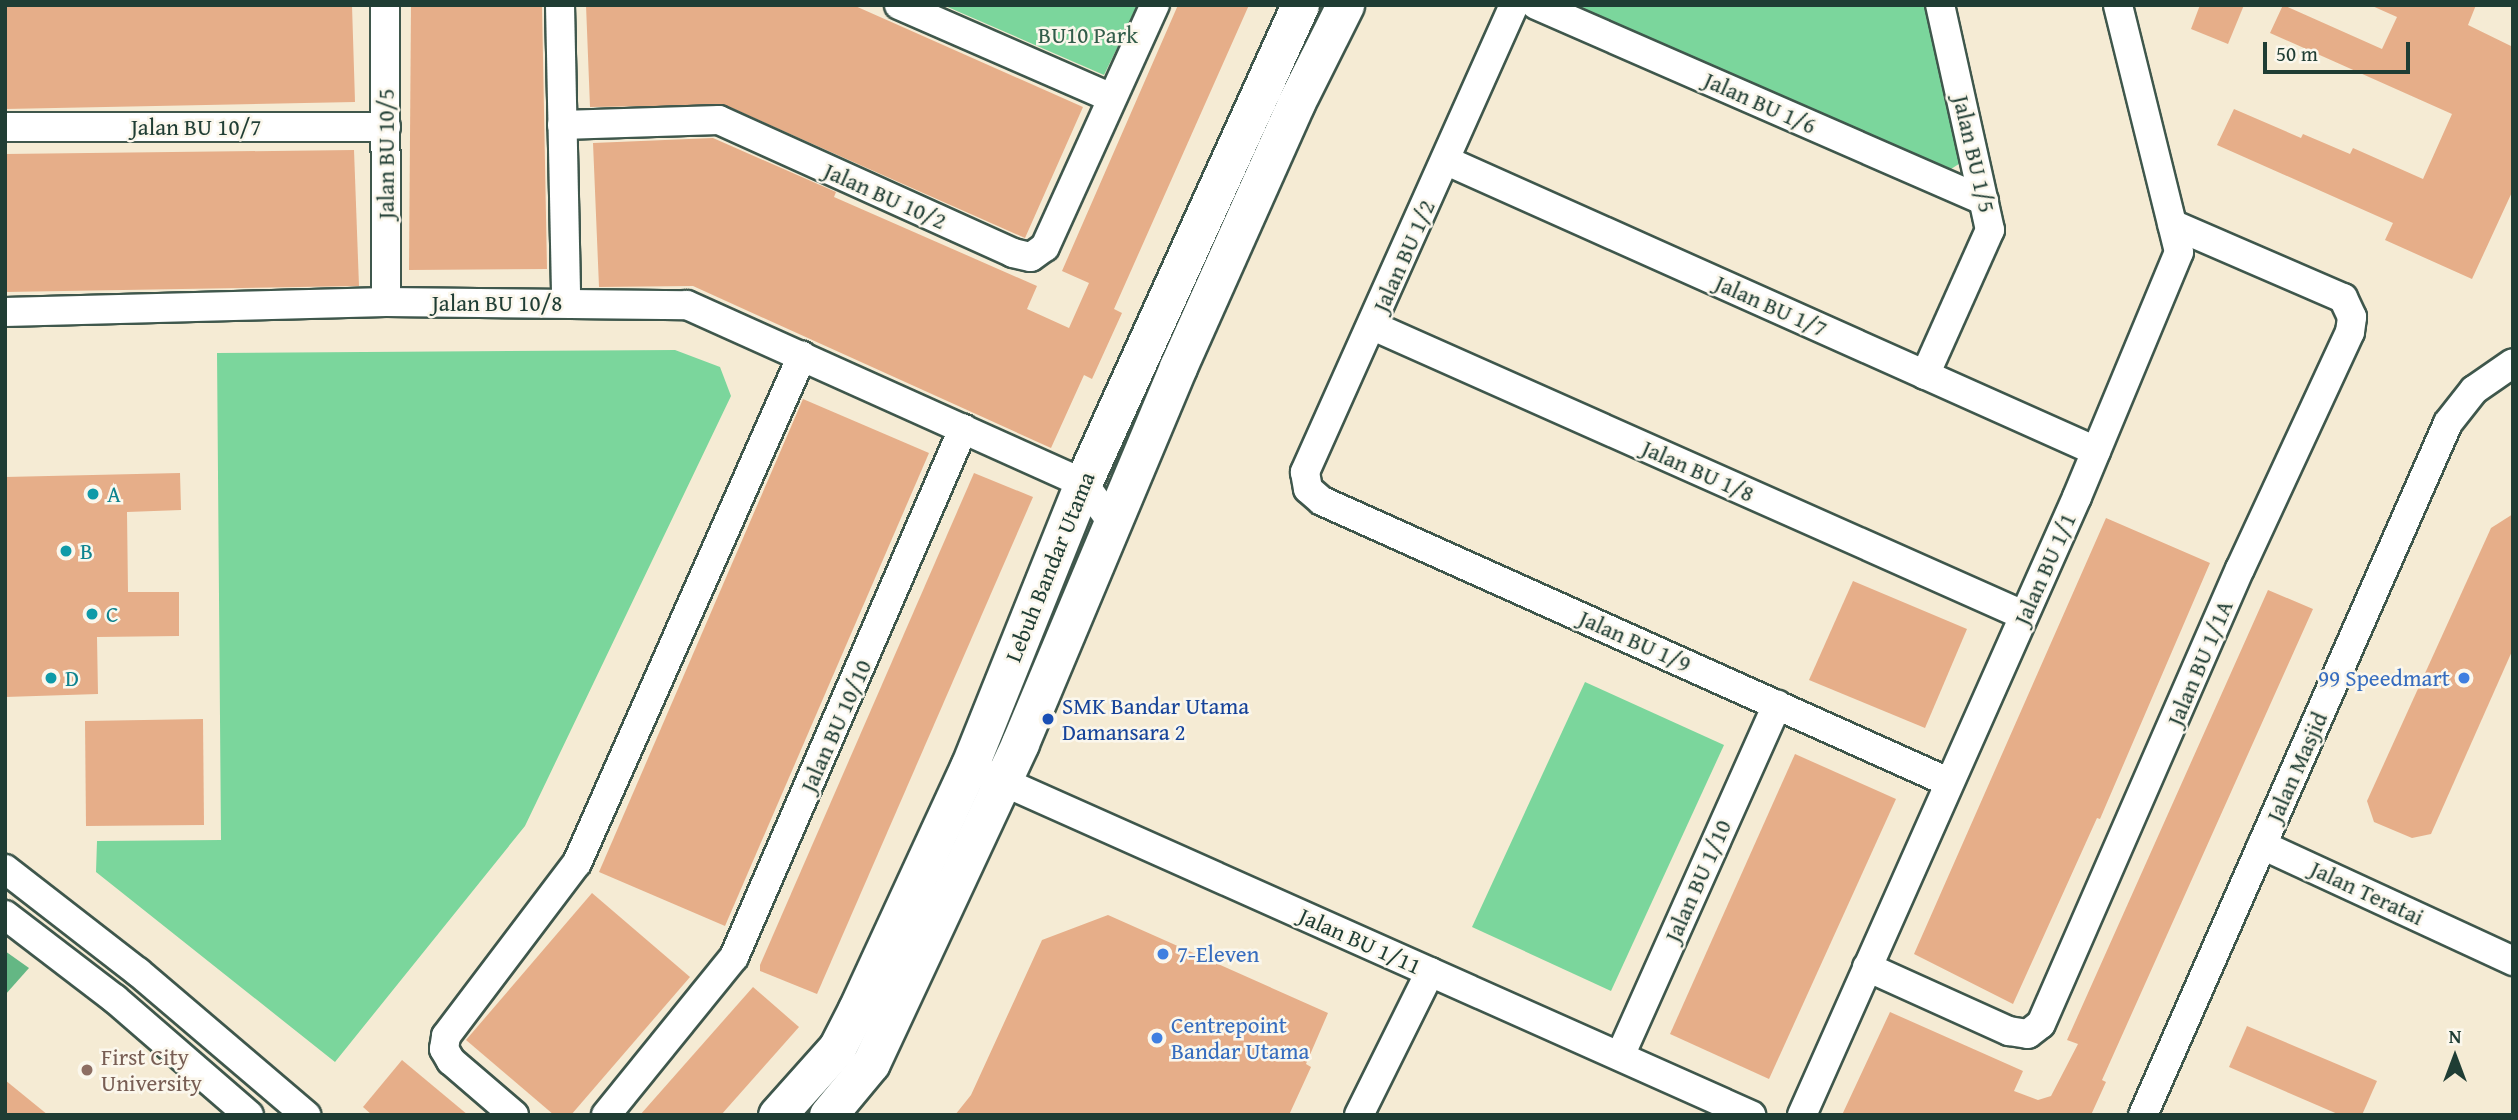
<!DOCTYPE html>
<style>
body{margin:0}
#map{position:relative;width:2518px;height:1120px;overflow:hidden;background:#f5ebd4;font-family:"Gentium Book Plus",serif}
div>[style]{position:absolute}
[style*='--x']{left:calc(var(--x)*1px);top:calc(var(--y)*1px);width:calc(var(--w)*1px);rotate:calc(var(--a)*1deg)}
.green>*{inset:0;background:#7bd69c}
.forest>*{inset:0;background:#64b784}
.building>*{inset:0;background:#e6ae89}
.roads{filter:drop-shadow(2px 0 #3f574c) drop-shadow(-2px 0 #3f574c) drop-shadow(0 2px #3f574c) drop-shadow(0 -2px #3f574c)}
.minor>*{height:28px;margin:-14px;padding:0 14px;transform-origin:14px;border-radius:14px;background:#fff}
.major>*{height:37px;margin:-18.5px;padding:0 18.5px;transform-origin:18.5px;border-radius:18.5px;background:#fff}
.dots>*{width:19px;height:19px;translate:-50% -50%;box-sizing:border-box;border:4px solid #fbf7ec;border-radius:50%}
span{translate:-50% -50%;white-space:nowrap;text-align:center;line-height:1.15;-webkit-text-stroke:5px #fbf7ec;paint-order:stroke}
.park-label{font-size:23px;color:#315c49}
.street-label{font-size:23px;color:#1f3d34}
.culture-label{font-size:23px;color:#0d838f}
.left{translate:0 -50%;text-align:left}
.shop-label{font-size:23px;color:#366cbe}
.right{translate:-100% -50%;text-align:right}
.transit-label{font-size:23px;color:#164399}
.education-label{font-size:23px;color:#785e54}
.frame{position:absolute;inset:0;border:7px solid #1f3d34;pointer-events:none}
.north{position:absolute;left:2420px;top:1022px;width:70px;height:70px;-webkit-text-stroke:5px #fbf7ec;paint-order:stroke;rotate:0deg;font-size:19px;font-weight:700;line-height:28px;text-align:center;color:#1f3d34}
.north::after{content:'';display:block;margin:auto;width:24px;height:32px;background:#1f3d34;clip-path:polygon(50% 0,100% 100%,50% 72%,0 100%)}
.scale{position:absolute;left:2263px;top:42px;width:147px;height:32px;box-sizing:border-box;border:4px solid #1f3d34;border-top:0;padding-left:9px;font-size:21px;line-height:24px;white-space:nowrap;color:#1f3d34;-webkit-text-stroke:5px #fbf7ec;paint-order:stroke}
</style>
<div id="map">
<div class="green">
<div style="clip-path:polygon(943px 5px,1138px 5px,1104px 75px)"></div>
<div style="clip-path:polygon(1569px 5px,1926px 5px,1962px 162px,1951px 169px)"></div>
<div style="clip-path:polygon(675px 350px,720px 367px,731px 396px,525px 826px,335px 1062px,96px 872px,97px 841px,221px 840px,217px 353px)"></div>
<div style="clip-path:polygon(1585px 682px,1724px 745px,1611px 991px,1472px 927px)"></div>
</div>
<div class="forest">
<div style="clip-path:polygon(5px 951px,29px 968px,5px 995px)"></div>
</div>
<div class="building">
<div style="clip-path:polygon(5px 5px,352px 5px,355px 102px,5px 109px)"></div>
<div style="clip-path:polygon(411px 5px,542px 5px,547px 269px,409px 270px)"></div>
<div style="clip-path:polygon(586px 5px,853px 5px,1083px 107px,1025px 238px,725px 105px,590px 107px)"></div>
<div style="clip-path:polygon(1178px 5px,1249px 5px,1114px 309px,1122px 313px,1092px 379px,1084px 375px,1051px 448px,693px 286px,599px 287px,593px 143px,713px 138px,836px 192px,834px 197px,1037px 286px,1027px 309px,1069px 328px,1089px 283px,1062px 271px)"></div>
<div style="clip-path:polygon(2200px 5px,2244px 5px,2228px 44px,2191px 29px)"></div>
<div style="clip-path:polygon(2283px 5px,2382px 49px,2397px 17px,2370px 5px,2476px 5px,2468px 25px,2513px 47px,2513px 190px,2472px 279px,2385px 240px,2393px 223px,2217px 145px,2234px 109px,2301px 138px,2303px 134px,2350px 154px,2353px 148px,2423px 179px,2452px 114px,2270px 33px)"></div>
<div style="clip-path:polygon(354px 150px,359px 286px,5px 292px,5px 154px)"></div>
<div style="clip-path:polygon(803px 399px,929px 453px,725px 926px,599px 872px)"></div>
<div style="clip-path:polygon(180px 473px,181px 510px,127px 512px,128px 592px,179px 592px,179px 636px,97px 637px,98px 694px,5px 697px,5px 477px)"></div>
<div style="clip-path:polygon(974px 473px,1033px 497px,817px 994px,760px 971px,760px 965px)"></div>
<div style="clip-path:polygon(2513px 514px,2513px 649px,2431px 834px,2412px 838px,2374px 822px,2367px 801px,2491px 528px)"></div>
<div style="clip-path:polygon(2106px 518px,2210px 563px,2100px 819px,2097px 818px,2013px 1004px,1914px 954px)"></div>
<div style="clip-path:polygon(1853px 581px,1967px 629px,1925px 728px,1809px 680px)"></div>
<div style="clip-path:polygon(2268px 590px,2313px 609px,2102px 1080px,2106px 1082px,2091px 1115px,1842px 1115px,1890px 1012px,2023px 1071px,2014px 1091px,2038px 1100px,2051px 1096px,2078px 1044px,2067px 1040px)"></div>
<div style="clip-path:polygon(203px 719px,204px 825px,86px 826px,85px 721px)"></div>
<div style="clip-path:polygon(1795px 754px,1896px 799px,1769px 1079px,1670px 1034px)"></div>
<div style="clip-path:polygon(592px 893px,690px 977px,571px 1115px,554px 1115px,466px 1040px)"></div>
<div style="clip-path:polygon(1108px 915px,1328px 1013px,1306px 1064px,1311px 1067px,1289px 1115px,955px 1115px,971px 1095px,1042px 940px)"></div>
<div style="clip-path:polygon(753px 987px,799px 1027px,721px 1115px,640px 1115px)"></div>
<div style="clip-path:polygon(2247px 1026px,2377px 1081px,2362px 1115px,2340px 1115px,2229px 1067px)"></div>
<div style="clip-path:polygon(402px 1060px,468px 1115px,372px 1115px,363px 1107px)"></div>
<div style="clip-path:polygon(5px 1080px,48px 1115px,5px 1115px)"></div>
</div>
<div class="roads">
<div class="minor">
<div style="--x:385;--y:5;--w:297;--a:89.8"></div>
<div style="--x:560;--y:5;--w:298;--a:88.8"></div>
<div style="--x:899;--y:5;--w:232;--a:23.6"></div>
<div style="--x:1514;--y:5;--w:512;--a:114.11"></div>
<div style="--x:1305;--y:472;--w:17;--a:80"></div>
<div style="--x:1308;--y:489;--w:18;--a:41"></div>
<div style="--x:1322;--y:501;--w:686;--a:24.17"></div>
<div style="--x:1536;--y:5;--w:489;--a:23.6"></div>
<div style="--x:562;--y:125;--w:157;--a:-1.8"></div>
<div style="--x:719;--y:120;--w:323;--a:24.3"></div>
<div style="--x:1013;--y:253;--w:18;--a:13"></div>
<div style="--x:1031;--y:257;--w:17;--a:-36"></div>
<div style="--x:1045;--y:247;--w:266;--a:-65.6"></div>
<div style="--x:5;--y:127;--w:381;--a:0"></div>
<div style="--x:1447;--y:161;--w:711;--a:24.08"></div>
<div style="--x:5;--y:312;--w:381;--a:-1.5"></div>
<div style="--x:386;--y:302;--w:301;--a:0.6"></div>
<div style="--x:687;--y:305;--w:434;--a:24.2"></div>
<div style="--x:1083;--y:483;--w:49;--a:53.4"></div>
<div style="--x:1373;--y:326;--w:711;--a:23.97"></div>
<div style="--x:1925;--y:375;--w:159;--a:-65.9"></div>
<div style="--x:1990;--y:230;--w:230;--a:-102.5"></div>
<div style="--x:986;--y:774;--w:838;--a:24.03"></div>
<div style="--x:2262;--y:845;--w:277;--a:24.8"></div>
<div style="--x:5;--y:869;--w:168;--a:37.8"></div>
<div style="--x:138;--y:972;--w:221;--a:40.4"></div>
<div style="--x:5;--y:915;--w:138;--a:37.4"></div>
<div style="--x:115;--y:999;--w:177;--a:40.9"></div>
<div style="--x:1867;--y:967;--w:156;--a:24.3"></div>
<div style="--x:2009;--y:1031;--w:19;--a:9"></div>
<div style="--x:2028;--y:1034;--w:16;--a:-38"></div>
<div style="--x:2041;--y:1024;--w:497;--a:-66.4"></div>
<div style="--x:2240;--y:569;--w:261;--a:-65.1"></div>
<div style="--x:2350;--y:332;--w:15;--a:-82"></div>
<div style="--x:2352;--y:317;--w:21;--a:-115"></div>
<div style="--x:2343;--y:298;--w:186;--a:-156.6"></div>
<div style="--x:1620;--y:1056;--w:385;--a:-65.9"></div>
<div style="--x:514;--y:1115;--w:83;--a:-139.4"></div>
<div style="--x:451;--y:1061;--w:14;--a:-120"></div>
<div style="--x:444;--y:1049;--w:13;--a:-81"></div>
<div style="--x:446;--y:1036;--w:217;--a:-52.9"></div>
<div style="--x:577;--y:863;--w:555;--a:-66.07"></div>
<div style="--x:606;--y:1115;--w:203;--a:-51"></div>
<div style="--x:734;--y:957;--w:576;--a:-66.55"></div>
<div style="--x:1359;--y:1115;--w:160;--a:-63.6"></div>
<div style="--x:1802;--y:1115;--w:676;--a:-66.01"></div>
<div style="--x:2077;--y:497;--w:265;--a:-67.4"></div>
<div style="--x:2179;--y:252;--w:254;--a:-103.9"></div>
<div style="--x:2143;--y:1115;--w:756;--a:-66.21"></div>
<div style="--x:2448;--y:423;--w:42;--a:-51.8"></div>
<div style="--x:2474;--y:390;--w:47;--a:-34.7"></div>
</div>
<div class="major">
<div style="--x:777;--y:1115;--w:90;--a:-48.2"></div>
<div style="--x:837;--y:1048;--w:44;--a:-62.9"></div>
<div style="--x:857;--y:1009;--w:267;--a:-65.2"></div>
<div style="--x:969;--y:767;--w:306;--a:-68.1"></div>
<div style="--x:1083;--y:483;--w:525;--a:-65.58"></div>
<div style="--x:828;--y:1115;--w:67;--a:-50.4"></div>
<div style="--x:871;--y:1063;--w:353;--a:-65"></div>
<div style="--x:1020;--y:743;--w:408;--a:-67.2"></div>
<div style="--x:1178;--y:367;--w:289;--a:-65.9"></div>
<div style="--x:1296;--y:103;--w:110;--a:-63.4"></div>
</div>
</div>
<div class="dots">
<div style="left:93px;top:494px;background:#0f9aa8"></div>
<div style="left:66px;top:551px;background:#0f9aa8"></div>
<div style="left:92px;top:614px;background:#0f9aa8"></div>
<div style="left:51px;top:678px;background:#0f9aa8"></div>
<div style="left:2464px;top:678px;background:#3f7fe0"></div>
<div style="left:1048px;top:719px;background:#1a4fb4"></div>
<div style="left:1163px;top:954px;background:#3f7fe0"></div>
<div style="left:1157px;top:1038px;background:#3f7fe0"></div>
<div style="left:87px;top:1070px;background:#8d6e63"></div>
</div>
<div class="park-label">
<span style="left:1088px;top:35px">BU10 Park</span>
</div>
<div class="street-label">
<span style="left:1760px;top:103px;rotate:24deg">Jalan BU 1/6</span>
<span style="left:196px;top:127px">Jalan BU 10/7</span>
<span style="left:386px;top:154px;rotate:-90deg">Jalan BU 10/5</span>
<span style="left:1974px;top:154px;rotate:77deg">Jalan BU 1/5</span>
<span style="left:885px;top:196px;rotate:24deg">Jalan BU 10/2</span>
<span style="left:1404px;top:256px;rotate:-66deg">Jalan BU 1/2</span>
<span style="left:497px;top:303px">Jalan BU 10/8</span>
<span style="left:1771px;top:306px;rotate:24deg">Jalan BU 1/7</span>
<span style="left:1698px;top:471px;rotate:24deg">Jalan BU 1/8</span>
<span style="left:1050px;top:567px;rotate:-68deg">Lebuh Bandar Utama</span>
<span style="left:2045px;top:569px;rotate:-66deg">Jalan BU 1/1</span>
<span style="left:1635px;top:641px;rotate:24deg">Jalan BU 1/9</span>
<span style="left:2200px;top:663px;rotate:-67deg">Jalan BU 1/1A</span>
<span style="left:836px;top:726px;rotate:-66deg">Jalan BU 10/10</span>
<span style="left:2297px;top:767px;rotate:-66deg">Jalan Masjid</span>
<span style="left:1698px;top:881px;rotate:-66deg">Jalan BU 1/10</span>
<span style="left:2367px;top:893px;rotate:25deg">Jalan Teratai</span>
<span style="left:1360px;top:941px;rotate:24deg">Jalan BU 1/11</span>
</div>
<div class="culture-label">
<span class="left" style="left:107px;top:494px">A</span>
<span class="left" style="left:80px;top:551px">B</span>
<span class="left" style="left:106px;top:614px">C</span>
<span class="left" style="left:65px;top:678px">D</span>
</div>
<div class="shop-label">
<span class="right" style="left:2450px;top:678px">99 Speedmart</span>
<span class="left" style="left:1177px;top:954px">7-Eleven</span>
<span class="left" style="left:1171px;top:1038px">Centrepoint<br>Bandar Utama</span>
</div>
<div class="transit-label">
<span class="left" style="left:1062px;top:719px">SMK Bandar Utama<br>Damansara 2</span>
</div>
<div class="education-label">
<span class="left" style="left:101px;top:1070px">First City<br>University</span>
</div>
<div class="frame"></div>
<div class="north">N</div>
<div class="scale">50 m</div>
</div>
